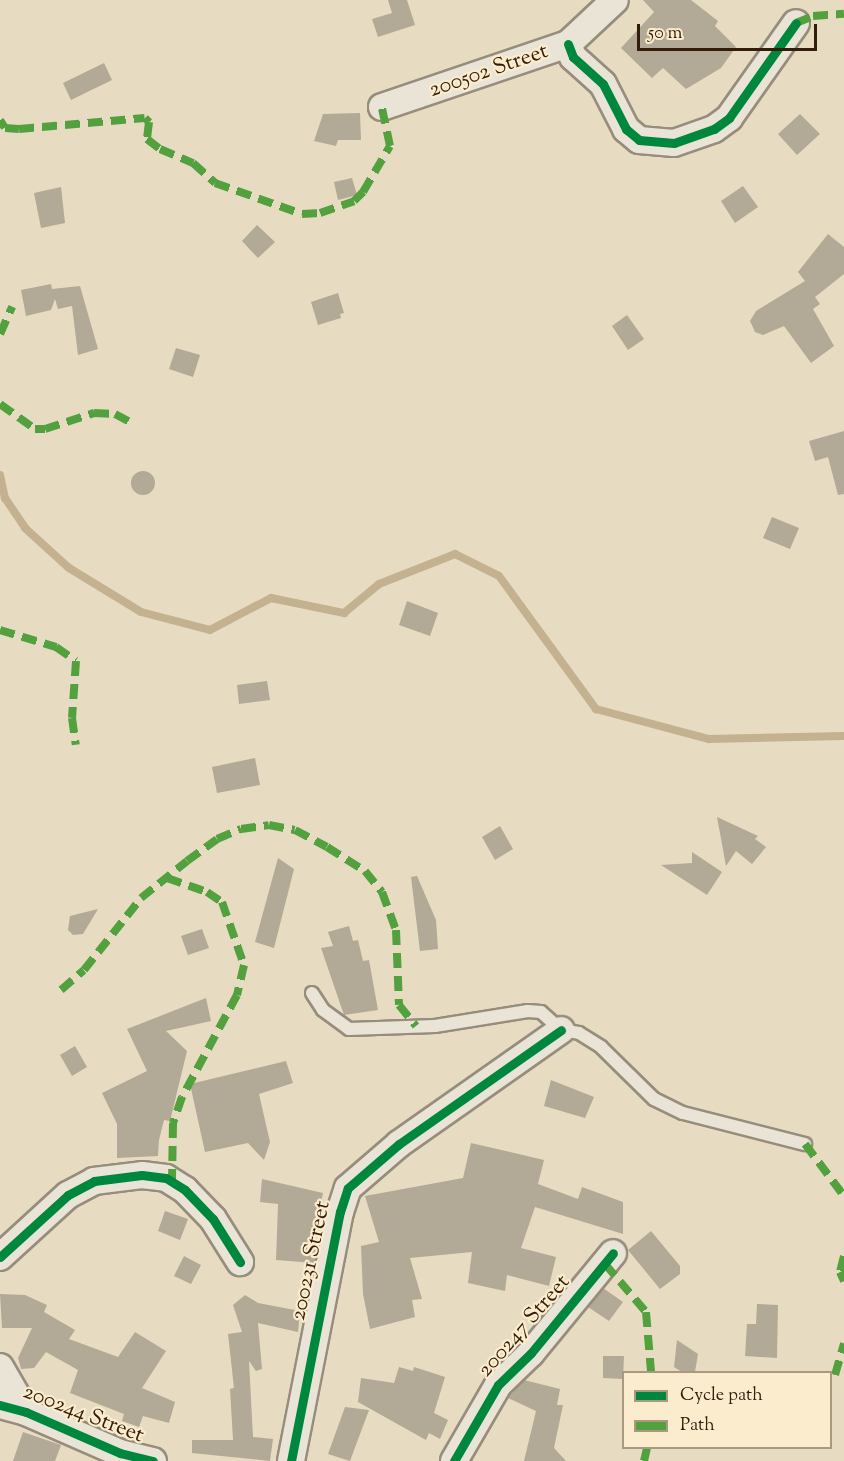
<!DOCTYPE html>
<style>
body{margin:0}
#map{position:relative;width:844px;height:1461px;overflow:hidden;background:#e7dcc1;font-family:"Sorts Mill Goudy",serif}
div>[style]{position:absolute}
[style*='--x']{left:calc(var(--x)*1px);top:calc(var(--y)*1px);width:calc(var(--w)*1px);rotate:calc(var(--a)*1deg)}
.stream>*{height:8px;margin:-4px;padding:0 4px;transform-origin:4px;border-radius:4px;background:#c4b18f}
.building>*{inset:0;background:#b2a996}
.round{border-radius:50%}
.roads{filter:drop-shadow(2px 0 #978d7c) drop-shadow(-2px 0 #978d7c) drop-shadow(0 2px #978d7c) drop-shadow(0 -2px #978d7c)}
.service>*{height:12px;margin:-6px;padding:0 6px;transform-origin:6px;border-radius:6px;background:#eae4d7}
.minor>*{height:26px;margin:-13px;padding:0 13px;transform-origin:13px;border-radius:13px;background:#eae4d7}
.quiet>*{height:8px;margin-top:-4px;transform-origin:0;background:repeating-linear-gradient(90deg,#53a13e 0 15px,transparent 0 23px)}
.cycleway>*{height:9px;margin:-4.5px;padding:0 4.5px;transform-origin:4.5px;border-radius:4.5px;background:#00873e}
span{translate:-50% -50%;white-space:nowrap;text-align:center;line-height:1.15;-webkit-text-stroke:4.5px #faeccc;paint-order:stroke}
.street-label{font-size:22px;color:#341c0b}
.legend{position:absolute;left:622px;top:1371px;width:210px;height:78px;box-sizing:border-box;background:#faeccc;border:2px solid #ab997f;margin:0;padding:8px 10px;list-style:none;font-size:18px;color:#341c0b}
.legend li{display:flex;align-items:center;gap:12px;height:30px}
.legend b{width:30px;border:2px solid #ab997f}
.scale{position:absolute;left:637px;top:24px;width:180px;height:27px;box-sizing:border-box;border:3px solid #341c0b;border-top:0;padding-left:8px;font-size:18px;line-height:21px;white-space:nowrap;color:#341c0b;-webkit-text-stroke:4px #faeccc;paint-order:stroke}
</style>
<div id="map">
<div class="stream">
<div style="--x:0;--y:475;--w:24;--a:78"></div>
<div style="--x:5;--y:498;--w:36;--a:56"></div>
<div style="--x:25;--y:528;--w:59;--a:42.3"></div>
<div style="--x:69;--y:568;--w:84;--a:31.4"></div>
<div style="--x:141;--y:612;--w:71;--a:14.6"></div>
<div style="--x:210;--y:630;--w:69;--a:-27.7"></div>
<div style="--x:271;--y:598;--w:75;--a:11.6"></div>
<div style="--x:344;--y:613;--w:45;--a:-39.6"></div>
<div style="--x:379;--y:584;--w:82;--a:-21.5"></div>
<div style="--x:455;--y:554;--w:49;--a:26.6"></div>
<div style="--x:499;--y:576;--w:165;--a:53.9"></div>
<div style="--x:596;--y:709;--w:117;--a:14.9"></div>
<div style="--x:709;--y:739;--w:135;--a:-1.3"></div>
</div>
<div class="building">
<div style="clip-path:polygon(388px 0,407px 0,415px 25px,378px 37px,372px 19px,392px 13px)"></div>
<div style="clip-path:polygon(643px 0,691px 0,718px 21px,715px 26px,736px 47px,721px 68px,686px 89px,663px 68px,652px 78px,621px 48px,654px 12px)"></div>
<div style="clip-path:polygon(104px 63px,112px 80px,71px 100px,63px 83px)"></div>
<div style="clip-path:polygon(360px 113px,361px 140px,338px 140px,336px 146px,314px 141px,323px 114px)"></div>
<div style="clip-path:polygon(800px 114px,820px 134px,797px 155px,778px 134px)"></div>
<div style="clip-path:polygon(352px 178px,357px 195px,338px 200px,334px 182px)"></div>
<div style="clip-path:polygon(743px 186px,758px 207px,735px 223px,721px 201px)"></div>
<div style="clip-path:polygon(61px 187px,65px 223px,41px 228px,34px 193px)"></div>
<div style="clip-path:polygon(257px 225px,275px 242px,258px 258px,242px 241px)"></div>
<div style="clip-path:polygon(828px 234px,844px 247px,844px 274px,815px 297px,820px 304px,813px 309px,834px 346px,811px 363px,784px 326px,763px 335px,755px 332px,750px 321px,756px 311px,805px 281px,798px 272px)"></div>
<div style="clip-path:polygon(51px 284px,52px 289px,80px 286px,98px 349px,78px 355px,72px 306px,58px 309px,55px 299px,51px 310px,26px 316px,21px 290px)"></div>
<div style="clip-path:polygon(338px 293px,344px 313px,340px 314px,341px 318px,318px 325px,311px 302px)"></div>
<div style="clip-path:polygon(627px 315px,644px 339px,628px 350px,612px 326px)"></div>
<div style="clip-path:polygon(176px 348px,200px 355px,193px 377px,169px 369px)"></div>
<div style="clip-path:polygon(844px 431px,844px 494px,838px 495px,828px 457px,815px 461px,809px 441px)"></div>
<div class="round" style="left:131px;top:471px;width:24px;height:24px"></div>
<div style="clip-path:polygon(772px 517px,799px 528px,790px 549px,763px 538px)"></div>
<div style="clip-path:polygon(407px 601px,438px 613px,430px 636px,399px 625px)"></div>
<div style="clip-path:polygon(267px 681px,270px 700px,239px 704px,237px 685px)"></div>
<div style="clip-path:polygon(255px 758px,260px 785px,217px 793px,212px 767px)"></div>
<div style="clip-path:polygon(717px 817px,758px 836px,755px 839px,766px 847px,752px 864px,736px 851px,726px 866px)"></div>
<div style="clip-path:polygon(500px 826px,513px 849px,495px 860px,482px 837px)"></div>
<div style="clip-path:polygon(692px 852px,722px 872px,707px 895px,661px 865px,692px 863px)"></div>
<div style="clip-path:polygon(278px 858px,294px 869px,274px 948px,255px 942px)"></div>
<div style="clip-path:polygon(417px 876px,436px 920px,438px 949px,420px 951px,411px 877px)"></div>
<div style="clip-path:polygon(98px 909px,83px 934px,73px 935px,68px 930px,70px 916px)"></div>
<div style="clip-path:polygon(349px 926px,353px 941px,358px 940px,363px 961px,369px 960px,378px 1010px,344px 1015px,321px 948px,333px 946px,328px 932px)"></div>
<div style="clip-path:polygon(202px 929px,209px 948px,188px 955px,181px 936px)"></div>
<div style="clip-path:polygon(206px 998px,211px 1021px,166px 1031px,187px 1051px,170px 1121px,164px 1120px,159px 1140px,158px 1156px,117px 1158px,117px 1124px,102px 1093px,147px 1071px,127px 1029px)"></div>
<div style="clip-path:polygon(75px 1046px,87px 1067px,72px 1076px,60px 1055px)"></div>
<div style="clip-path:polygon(286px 1061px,293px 1083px,259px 1094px,270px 1142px,264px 1160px,248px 1143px,205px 1152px,190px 1084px)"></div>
<div style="clip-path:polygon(551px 1080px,594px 1097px,585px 1118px,544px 1106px)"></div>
<div style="clip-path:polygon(471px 1143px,544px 1160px,538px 1184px,578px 1199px,582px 1187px,623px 1202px,623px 1234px,535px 1207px,521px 1248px,556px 1257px,549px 1286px,507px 1275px,505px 1291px,468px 1283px,472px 1252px,410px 1258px,422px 1299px,412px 1300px,415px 1317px,370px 1329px,363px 1294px,361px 1246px,379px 1242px,365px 1196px,463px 1178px)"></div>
<div style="clip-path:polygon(262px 1179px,323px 1193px,313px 1240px,319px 1240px,315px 1263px,276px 1260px,278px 1204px,260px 1202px)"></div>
<div style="clip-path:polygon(165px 1211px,188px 1219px,180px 1240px,158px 1231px)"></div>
<div style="clip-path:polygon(651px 1231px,680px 1266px,680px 1274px,660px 1289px,628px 1250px)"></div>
<div style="clip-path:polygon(184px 1256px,201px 1265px,191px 1284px,174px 1276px)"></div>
<div style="clip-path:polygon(603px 1288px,623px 1302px,609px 1321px,588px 1307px)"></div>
<div style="clip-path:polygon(0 1294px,25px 1295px,47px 1305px,44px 1312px,75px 1330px,69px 1339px,118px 1357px,135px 1332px,166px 1351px,142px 1388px,175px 1402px,169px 1423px,143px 1416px,139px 1427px,122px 1421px,124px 1414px,70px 1393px,78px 1370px,46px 1352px,34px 1368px,21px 1369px,18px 1358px,32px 1328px,2px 1328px)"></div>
<div style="clip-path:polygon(245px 1295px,258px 1303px,300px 1311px,298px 1332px,258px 1323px,262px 1369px,256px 1371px,249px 1361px,253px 1437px,273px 1439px,270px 1461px,192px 1453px,192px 1440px,233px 1440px,230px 1389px,234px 1388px,228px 1334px,242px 1332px,233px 1305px)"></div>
<div style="clip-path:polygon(757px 1304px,778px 1305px,777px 1358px,745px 1356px,747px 1324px,756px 1324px)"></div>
<div style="clip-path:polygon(677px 1340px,698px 1354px,695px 1372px,682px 1372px,674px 1367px)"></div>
<div style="clip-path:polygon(603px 1356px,624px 1356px,623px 1379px,603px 1378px)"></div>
<div style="clip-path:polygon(399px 1367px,413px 1371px,414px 1367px,445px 1377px,434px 1413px,448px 1420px,440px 1439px,429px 1433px,426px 1440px,358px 1402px,361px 1378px,394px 1383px)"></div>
<div style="clip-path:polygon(524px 1380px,560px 1389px,557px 1405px,563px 1405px,554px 1448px,566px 1461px,524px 1461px,536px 1411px,508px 1398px)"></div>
<div style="clip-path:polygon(345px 1407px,369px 1410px,350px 1461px,328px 1454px)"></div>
<div style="clip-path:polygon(23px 1432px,61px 1445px,55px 1461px,13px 1461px)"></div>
</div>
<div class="roads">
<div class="service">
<div style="--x:312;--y:993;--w:20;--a:57"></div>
<div style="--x:323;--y:1010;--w:32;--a:36"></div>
<div style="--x:349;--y:1029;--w:86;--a:-2"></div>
<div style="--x:435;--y:1026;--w:94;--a:-9.2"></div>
<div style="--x:528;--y:1011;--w:13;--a:4"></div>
<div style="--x:541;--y:1012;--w:27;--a:42"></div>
<div style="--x:561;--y:1030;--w:18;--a:9"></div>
<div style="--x:579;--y:1033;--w:26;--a:32"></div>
<div style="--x:601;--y:1047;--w:74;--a:44.5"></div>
<div style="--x:654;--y:1099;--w:32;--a:26"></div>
<div style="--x:683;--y:1113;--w:126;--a:14.3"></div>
</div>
<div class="minor">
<div style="--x:568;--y:44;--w:14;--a:69"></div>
<div style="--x:573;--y:57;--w:40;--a:42"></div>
<div style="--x:603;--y:84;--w:51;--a:62.9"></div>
<div style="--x:626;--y:129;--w:17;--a:40"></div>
<div style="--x:639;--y:140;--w:35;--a:5"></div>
<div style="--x:674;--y:143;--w:42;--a:-19.3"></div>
<div style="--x:714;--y:129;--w:19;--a:-36"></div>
<div style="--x:729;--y:118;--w:116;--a:-54.8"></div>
<div style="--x:382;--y:107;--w:196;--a:-18.7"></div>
<div style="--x:568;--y:44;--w:64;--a:-43.1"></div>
<div style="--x:0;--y:1257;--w:92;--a:-42.4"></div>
<div style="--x:68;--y:1195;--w:30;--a:-28"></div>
<div style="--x:94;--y:1181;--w:48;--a:-7.1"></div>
<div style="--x:142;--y:1175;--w:24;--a:7"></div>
<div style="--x:166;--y:1178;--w:22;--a:32"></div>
<div style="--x:185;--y:1190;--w:40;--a:46"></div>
<div style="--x:213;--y:1219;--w:51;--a:57.9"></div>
<div style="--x:0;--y:1367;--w:52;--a:60"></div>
<div style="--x:0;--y:1405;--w:27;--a:15"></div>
<div style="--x:26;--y:1412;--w:103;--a:23.6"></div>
<div style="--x:120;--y:1453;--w:34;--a:14"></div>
<div style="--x:291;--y:1461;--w:254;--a:-78.9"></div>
<div style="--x:340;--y:1212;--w:25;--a:-72"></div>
<div style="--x:348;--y:1188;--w:67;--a:-40.8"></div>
<div style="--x:399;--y:1144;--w:198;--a:-35.1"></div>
<div style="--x:454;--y:1461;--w:88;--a:-59.9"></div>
<div style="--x:498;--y:1385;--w:46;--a:-44.1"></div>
<div style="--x:531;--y:1353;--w:129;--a:-50.6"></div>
</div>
</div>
<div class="quiet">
<div style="--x:796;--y:23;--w:18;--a:-22"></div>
<div style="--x:813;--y:16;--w:31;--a:-4"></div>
<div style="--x:0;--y:120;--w:9;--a:58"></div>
<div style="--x:5;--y:128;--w:14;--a:4"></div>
<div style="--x:19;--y:129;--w:126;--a:-5"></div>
<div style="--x:145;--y:118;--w:6;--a:45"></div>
<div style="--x:149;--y:122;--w:17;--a:97"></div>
<div style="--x:147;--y:139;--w:16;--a:38"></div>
<div style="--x:160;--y:149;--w:36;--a:23"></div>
<div style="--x:193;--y:163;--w:30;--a:42"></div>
<div style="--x:215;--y:183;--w:92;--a:19.6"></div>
<div style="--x:302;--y:214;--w:18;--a:-3"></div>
<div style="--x:320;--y:213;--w:36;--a:-19"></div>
<div style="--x:354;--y:201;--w:13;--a:-45"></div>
<div style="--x:363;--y:192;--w:53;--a:-59.6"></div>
<div style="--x:390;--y:146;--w:40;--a:-102"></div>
<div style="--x:0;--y:334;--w:30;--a:-66"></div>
<div style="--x:0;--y:404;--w:43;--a:35.5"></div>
<div style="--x:35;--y:429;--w:10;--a:0"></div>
<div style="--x:45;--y:429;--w:52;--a:-18.1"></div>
<div style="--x:94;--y:413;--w:21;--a:3"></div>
<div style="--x:115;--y:414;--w:17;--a:28"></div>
<div style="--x:0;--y:630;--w:59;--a:16.9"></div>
<div style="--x:56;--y:647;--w:24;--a:35"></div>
<div style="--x:76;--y:661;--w:57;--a:94"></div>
<div style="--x:72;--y:718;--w:27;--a:82"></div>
<div style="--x:167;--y:878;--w:42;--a:19.3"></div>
<div style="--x:207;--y:892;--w:18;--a:34"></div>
<div style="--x:222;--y:902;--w:67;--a:70.8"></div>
<div style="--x:244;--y:965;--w:31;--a:103"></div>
<div style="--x:237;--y:995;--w:116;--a:118.3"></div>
<div style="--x:182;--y:1097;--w:28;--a:109"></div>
<div style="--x:173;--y:1123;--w:58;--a:91"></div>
<div style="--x:61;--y:990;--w:30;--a:-41"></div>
<div style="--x:84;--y:970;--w:92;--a:-51.6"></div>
<div style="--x:141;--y:898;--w:59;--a:-38.8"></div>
<div style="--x:187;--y:861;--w:37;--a:-36"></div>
<div style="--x:217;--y:839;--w:26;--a:-23"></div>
<div style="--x:241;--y:829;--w:28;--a:-8"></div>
<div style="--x:269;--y:825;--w:26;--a:11"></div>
<div style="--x:295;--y:830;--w:36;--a:28"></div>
<div style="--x:327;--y:847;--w:45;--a:32.3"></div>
<div style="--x:365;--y:871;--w:27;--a:51"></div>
<div style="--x:382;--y:892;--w:40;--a:69.8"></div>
<div style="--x:396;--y:930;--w:75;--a:87.7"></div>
<div style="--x:399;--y:1005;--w:27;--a:51"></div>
<div style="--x:805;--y:1144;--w:65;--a:53.1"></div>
<div style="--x:844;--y:1256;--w:16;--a:104"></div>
<div style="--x:840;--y:1272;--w:10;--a:66"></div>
<div style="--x:605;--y:1264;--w:63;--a:49.5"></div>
<div style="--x:646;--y:1312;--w:60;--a:85.2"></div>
<div style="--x:835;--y:1375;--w:33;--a:-74"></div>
<div style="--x:644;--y:1461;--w:13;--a:-77"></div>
</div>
<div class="cycleway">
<div style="--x:568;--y:44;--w:14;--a:69"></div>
<div style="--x:573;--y:57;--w:40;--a:42"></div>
<div style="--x:603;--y:84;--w:51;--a:62.9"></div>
<div style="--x:626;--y:129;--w:17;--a:40"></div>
<div style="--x:639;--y:140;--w:35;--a:5"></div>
<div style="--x:674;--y:143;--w:42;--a:-19.3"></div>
<div style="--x:714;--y:129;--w:19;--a:-36"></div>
<div style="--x:729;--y:118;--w:116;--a:-54.8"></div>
<div style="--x:0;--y:1257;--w:92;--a:-42.4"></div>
<div style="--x:68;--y:1195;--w:30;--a:-28"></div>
<div style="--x:94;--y:1181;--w:48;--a:-7.1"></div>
<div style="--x:142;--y:1175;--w:24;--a:7"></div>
<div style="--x:166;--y:1178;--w:22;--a:32"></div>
<div style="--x:185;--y:1190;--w:40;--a:46"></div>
<div style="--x:213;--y:1219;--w:51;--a:57.9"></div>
<div style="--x:0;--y:1405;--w:27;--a:15"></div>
<div style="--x:26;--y:1412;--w:103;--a:23.6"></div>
<div style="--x:120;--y:1453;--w:34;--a:14"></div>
<div style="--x:291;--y:1461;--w:254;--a:-78.9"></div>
<div style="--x:340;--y:1212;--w:25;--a:-72"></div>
<div style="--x:348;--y:1188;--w:67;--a:-40.8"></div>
<div style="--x:399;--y:1144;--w:198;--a:-35.1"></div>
<div style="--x:454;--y:1461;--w:88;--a:-59.9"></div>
<div style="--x:498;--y:1385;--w:46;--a:-44.1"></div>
<div style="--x:531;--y:1353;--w:129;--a:-50.6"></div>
</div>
<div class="street-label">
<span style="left:489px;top:72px;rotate:-19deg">200502 Street</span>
<span style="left:312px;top:1261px;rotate:-78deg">200231 Street</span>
<span style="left:525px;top:1327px;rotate:-49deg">200247 Street</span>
<span style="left:83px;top:1415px;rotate:21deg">200244 Street</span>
</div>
<ul class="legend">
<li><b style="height:8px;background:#00873e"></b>Cycle path</li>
<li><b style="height:8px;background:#53a13e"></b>Path</li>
</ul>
<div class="scale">50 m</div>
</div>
